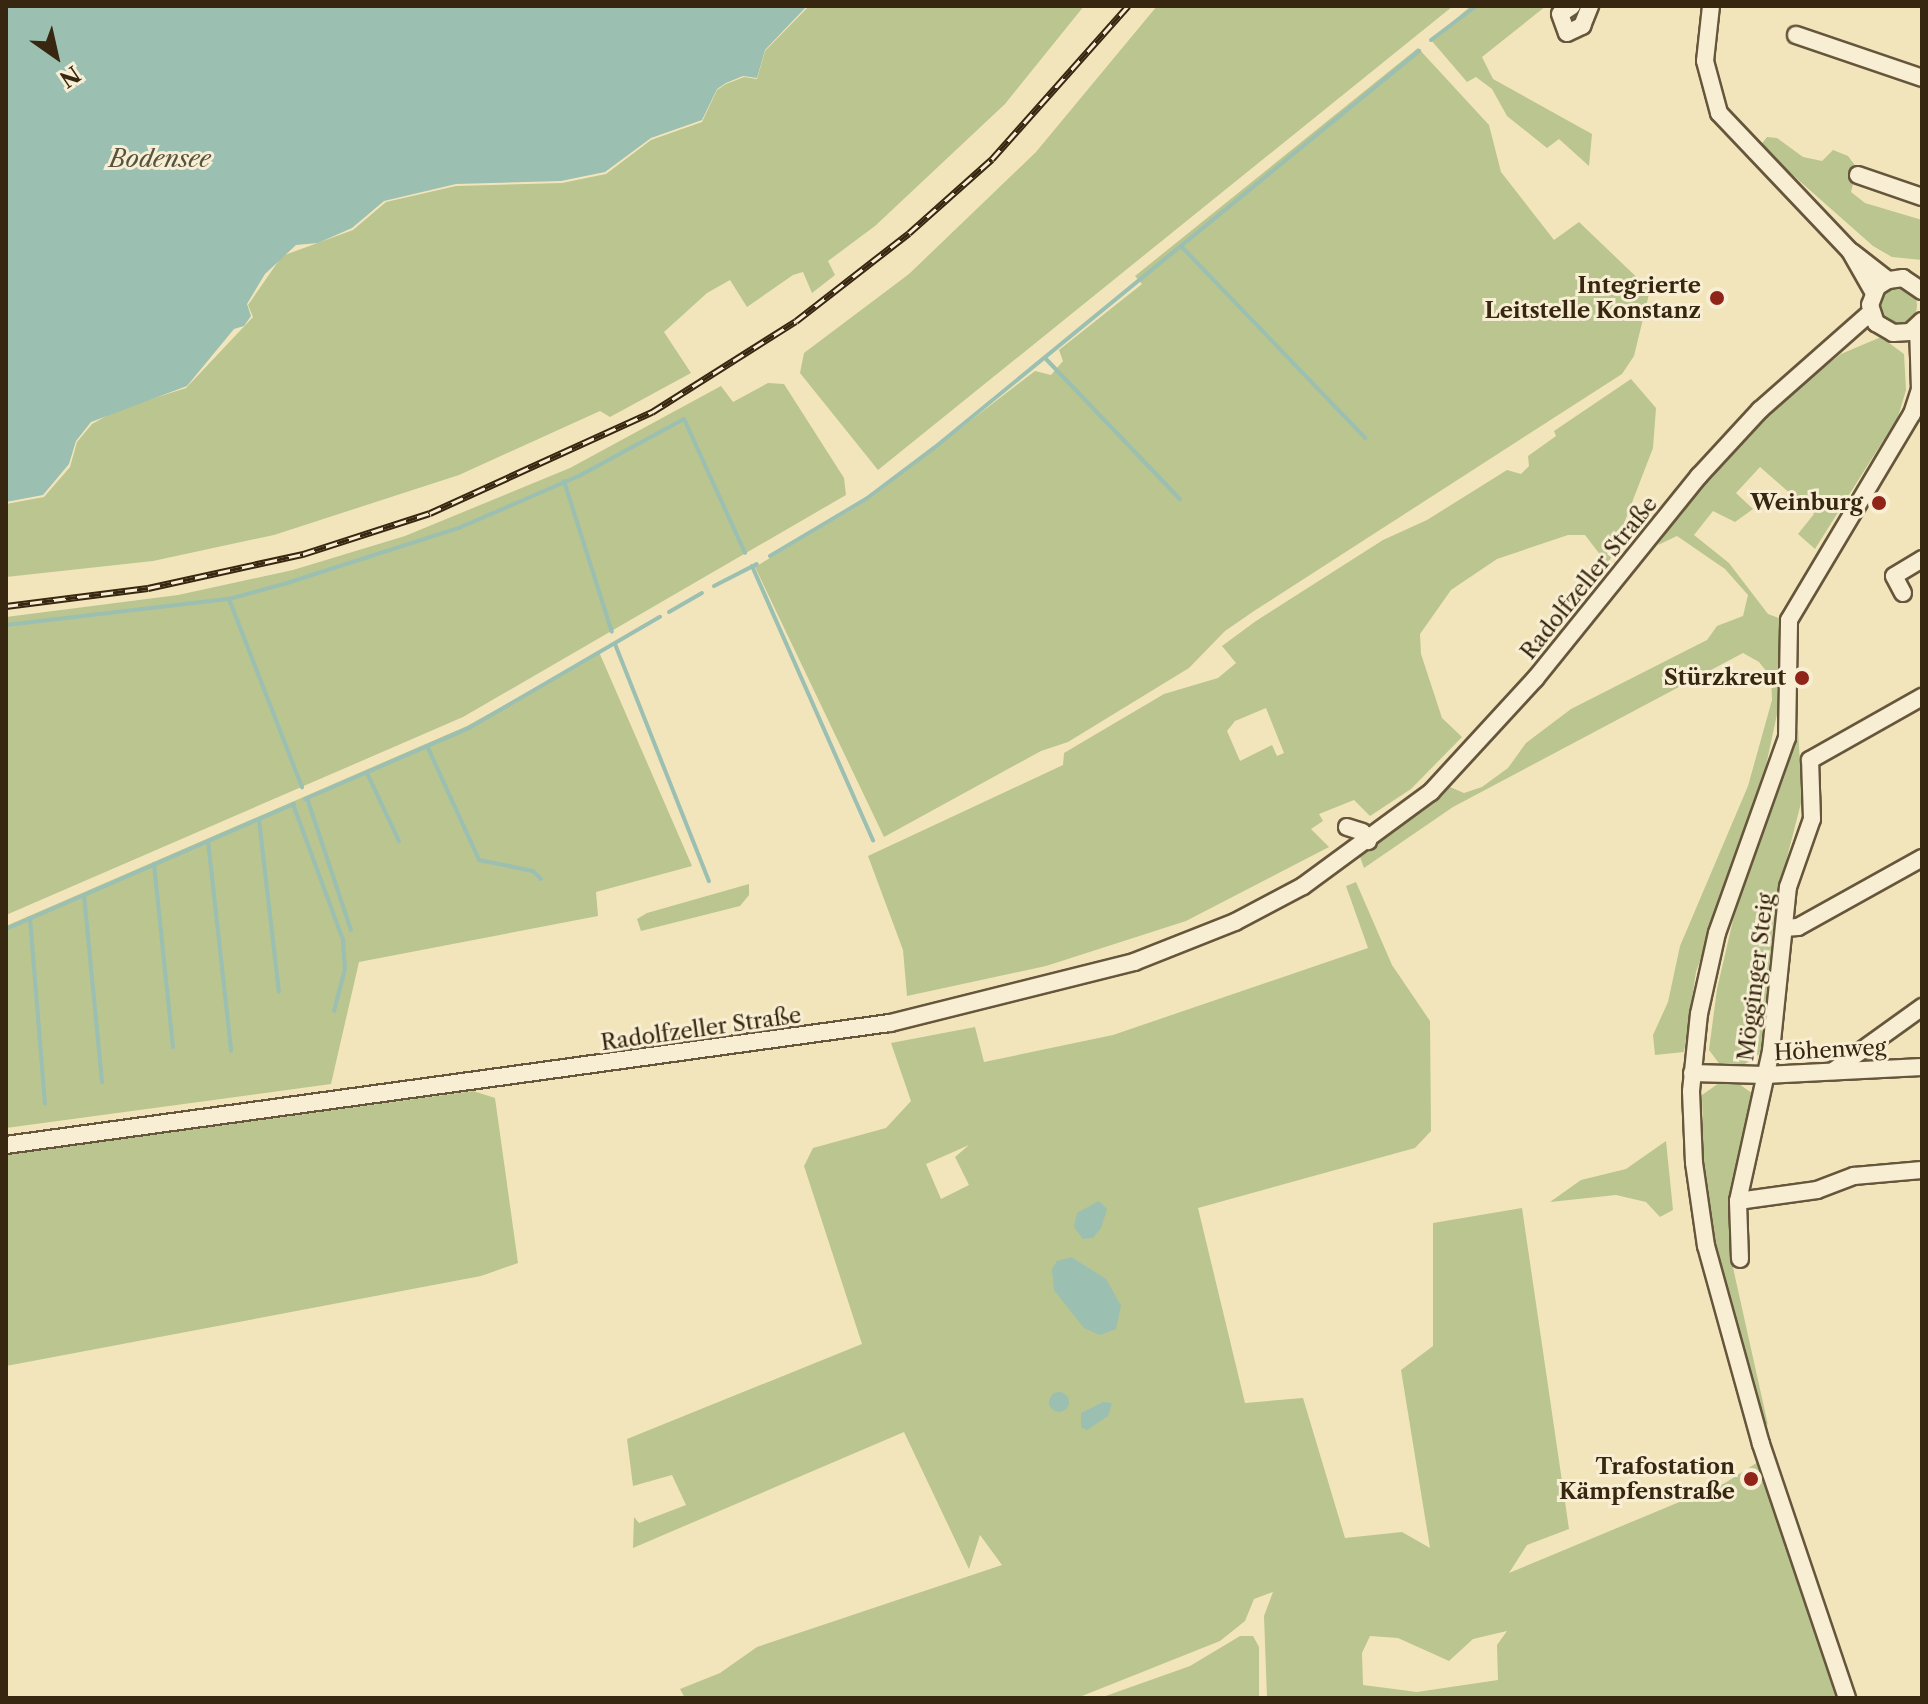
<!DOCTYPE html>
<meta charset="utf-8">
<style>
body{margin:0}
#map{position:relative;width:1928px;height:1704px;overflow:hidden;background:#f3e5bb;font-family:"Libre Caslon Text",serif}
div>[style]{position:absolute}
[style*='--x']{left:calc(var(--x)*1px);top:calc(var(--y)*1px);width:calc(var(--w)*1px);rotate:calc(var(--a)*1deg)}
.green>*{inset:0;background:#bac590}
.round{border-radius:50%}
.water>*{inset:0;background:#9bbfb1}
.stream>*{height:4px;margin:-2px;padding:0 2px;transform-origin:2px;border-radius:2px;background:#9bbfb1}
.roads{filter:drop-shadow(2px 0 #66563b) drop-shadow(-2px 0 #66563b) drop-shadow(0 2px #66563b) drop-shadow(0 -2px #66563b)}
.minor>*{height:16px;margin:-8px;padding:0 8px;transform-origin:8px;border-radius:8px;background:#f7eed3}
.rail>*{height:7px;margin-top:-3.5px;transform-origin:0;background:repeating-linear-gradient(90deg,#f7eed3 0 12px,#372610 0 24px);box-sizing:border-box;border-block:2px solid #372610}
.dots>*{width:22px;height:22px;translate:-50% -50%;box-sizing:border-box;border:4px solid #f7eed3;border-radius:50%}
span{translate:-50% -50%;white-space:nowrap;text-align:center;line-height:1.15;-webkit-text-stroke:6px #f7eed3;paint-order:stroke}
.poi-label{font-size:22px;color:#372610;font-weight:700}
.right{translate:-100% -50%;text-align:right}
.street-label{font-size:22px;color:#372610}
.water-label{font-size:24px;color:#555440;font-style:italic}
.frame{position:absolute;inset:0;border:8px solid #372610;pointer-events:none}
.north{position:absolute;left:16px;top:16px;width:80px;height:80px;-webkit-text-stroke:6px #f7eed3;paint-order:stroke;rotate:146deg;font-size:22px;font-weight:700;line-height:32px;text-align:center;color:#372610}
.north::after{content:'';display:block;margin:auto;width:28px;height:36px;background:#372610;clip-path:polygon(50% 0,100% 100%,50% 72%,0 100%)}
</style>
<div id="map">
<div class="green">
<div style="clip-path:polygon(809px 6px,1084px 6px,1005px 104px,875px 226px,828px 261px,835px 275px,812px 293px,803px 272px,793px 275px,747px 307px,730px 280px,707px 293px,664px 332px,691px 373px,610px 417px,600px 411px,459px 475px,274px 535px,153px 561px,6px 577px,6px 504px,44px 497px,70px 467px,77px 442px,92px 424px,117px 410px,186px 388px,253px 317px,248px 305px,282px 256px,353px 230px,386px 202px,456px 186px,562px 183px,606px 174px,651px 140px,702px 122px,717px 90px,726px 84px,744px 77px,757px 79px,765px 51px)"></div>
<div style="clip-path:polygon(1157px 6px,1453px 6px,878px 470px,800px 373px,804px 353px,909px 274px,1036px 152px)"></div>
<div style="clip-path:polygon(1471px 6px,1546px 6px,1482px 57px,1493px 79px,1592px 134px,1589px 166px,1559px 139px,1547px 148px,1507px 116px,1492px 89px,1476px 77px,1467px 82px,1431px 40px)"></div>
<div style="clip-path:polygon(1418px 48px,1489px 125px,1501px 172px,1554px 240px,1579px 222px,1650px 290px,1634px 356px,1622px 374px,1254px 611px,1225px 631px,1189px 668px,1068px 742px,1041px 751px,884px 837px,755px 567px,866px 501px,1035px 371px,1051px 375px,1063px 361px,1059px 350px,1142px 284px,1135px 276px)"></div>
<div style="clip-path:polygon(1767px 137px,1777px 138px,1803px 157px,1822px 161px,1833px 150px,1848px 156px,1857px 168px,1851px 192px,1865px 203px,1922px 220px,1922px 260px,1892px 257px,1873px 246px,1760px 146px)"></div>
<div class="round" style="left:1879px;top:286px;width:38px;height:38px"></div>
<div style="clip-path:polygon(1881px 337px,1904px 354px,1906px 390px,1898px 417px,1815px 549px,1798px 534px,1814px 514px,1760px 467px,1736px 493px,1753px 509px,1735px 522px,1713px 511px,1694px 535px,1729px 563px,1768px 614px,1781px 619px,1782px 691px,1761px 789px,1696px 972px,1684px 1052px,1655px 1055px,1653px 1035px,1668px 1002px,1680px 946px,1748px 786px,1772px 700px,1771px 677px,1759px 662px,1743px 653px,1453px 807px,1364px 868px,1360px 857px,1450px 787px,1464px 793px,1482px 787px,1508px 768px,1526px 743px,1571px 709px,1707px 640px,1717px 626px,1743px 616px,1748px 595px,1725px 569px,1677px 536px,1658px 545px,1692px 495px,1772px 408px,1841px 354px)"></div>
<div style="clip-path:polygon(evenodd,1631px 379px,1656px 408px,1653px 448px,1608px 565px,1585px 535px,1568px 535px,1497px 559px,1451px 590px,1420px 634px,1421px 654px,1442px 718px,1462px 737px,1411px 789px,1370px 816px,1354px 800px,1319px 814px,1323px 821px,1311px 829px,1329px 847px,1186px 921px,1046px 966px,907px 996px,903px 950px,868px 856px,1063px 765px,1064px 753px,1164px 694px,1218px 678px,1236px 663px,1222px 646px,1256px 621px,1383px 540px,1427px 520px,1507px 470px,1521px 474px,1529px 466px,1528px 456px,1556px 436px,1554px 431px,1631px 379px,1266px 708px,1284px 753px,1277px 756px,1272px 745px,1240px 761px,1227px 731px,1235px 721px,1266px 708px)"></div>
<div style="clip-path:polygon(768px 383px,784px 384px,844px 478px,846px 495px,463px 717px,6px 915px,6px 617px,178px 595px,293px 570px,405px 536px,570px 468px,721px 386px,733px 402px)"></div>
<div style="clip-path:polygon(599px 652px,692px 866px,596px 892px,598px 916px,359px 962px,331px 1084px,6px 1128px,6px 926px,467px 726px)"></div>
<div style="clip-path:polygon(1798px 728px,1802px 799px,1781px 881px,1768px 1030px,1759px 1054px,1742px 1066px,1721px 1066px,1709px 1050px,1717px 989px,1734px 916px)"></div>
<div style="clip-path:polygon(evenodd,1356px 882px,1392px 965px,1430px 1021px,1431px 1131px,1415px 1148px,1198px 1208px,1245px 1403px,1303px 1398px,1345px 1538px,1402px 1532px,1430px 1548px,1401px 1370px,1433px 1346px,1433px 1223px,1522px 1208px,1569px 1529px,1527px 1545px,1509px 1573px,1725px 1483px,1758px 1462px,1836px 1698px,1267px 1698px,1264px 1616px,1273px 1592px,1254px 1599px,1245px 1621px,1220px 1641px,1077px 1698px,685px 1698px,680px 1689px,720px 1673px,757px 1647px,1002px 1565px,980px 1535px,969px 1569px,904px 1432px,633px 1548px,634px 1517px,639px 1523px,686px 1505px,672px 1475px,633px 1486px,627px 1439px,862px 1344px,804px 1166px,813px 1148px,886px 1128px,911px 1101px,891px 1043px,975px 1027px,984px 1062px,1113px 1035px,1368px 948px,1346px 886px,1356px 882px,969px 1145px,955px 1157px,969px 1185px,941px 1199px,926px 1164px,969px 1145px,1356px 882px,1072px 1257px,1105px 1279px,1121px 1305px,1072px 1257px,1356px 882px,1507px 1631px,1497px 1645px,1498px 1680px,1417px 1692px,1363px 1685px,1362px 1653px,1370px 1636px,1398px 1638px,1449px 1661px,1473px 1639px,1507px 1631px)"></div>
<div style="clip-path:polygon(749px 884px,749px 895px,740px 906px,641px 931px,637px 919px,647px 913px)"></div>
<div style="clip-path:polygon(1735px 1081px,1753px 1094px,1729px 1208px,1732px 1263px,1768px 1425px,1762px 1421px,1721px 1272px,1704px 1179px,1702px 1095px,1719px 1083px)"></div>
<div style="clip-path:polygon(473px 1091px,495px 1098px,518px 1263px,481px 1276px,6px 1366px,6px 1155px)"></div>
<div style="clip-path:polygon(1666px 1141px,1673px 1210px,1660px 1217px,1646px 1202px,1616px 1195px,1550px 1202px,1581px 1180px,1626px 1169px)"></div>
<div style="clip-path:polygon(1240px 1636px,1253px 1636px,1259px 1647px,1259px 1698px,1100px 1698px,1190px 1666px)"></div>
</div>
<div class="water">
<div style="clip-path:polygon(6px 6px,807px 6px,765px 50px,757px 78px,743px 76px,726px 83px,717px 89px,702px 120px,651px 138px,605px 172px,561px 181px,456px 184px,384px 201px,352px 228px,318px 243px,296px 245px,265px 274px,247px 304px,251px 316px,244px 326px,234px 329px,187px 386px,91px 422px,76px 441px,69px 464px,43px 495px,6px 502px)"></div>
<div style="clip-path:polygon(1099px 1201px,1107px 1209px,1101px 1228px,1093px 1238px,1083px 1239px,1074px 1227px,1077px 1213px)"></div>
<div style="clip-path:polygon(1072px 1257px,1106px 1279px,1121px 1305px,1116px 1329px,1100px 1335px,1084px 1328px,1054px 1290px,1052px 1269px,1057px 1261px)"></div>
<div class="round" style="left:1049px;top:1392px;width:20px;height:20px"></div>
<div style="clip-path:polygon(1103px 1402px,1112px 1403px,1108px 1416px,1087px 1430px,1081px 1427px,1081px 1413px)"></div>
</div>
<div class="stream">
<div style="--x:1431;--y:40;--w:56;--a:-37.1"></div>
<div style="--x:1181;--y:246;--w:266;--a:46.2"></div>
<div style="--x:1046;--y:359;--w:194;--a:46.3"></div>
<div style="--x:564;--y:481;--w:158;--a:72.4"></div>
<div style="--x:770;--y:556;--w:112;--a:-30.7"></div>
<div style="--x:866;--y:499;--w:85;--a:-36.9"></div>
<div style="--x:934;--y:448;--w:627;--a:-39.3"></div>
<div style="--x:752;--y:566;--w:300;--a:66.2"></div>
<div style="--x:714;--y:586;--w:48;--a:-27.1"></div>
<div style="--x:229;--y:599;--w:202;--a:68.8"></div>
<div style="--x:669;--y:612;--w:38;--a:-30"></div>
<div style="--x:6;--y:625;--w:225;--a:-6.7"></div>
<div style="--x:229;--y:599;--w:60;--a:-15.4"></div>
<div style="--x:287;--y:583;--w:183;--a:-17.8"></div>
<div style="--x:461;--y:527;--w:129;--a:-23.4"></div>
<div style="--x:579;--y:476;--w:119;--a:-28.5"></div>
<div style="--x:684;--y:419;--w:147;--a:65.5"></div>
<div style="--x:615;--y:644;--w:255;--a:68.4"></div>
<div style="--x:428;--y:748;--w:123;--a:65.5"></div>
<div style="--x:479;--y:860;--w:55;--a:11.5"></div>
<div style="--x:533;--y:871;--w:11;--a:45"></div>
<div style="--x:367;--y:773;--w:75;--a:64.8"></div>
<div style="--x:307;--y:798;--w:139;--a:71.6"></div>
<div style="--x:305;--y:799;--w:179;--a:-23.4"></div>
<div style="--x:469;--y:728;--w:221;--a:-30.2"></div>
<div style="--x:293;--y:804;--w:145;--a:69.8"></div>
<div style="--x:343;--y:940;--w:29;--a:86"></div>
<div style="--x:345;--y:969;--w:43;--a:104.7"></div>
<div style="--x:259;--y:820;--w:173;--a:83.4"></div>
<div style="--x:208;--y:841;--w:211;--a:83.7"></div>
<div style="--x:154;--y:864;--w:184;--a:84.1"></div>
<div style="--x:84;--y:895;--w:188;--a:84.5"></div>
<div style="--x:30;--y:918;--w:186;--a:85.4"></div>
<div style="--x:6;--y:929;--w:314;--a:-23.5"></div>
<div style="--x:1362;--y:1698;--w:1;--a:0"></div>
</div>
<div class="roads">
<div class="minor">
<div style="--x:1572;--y:6;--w:14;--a:146"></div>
<div style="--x:1560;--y:14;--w:20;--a:70"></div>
<div style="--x:1567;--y:33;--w:17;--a:-25"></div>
<div style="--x:1582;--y:26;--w:22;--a:-68"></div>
<div style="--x:1711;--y:6;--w:55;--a:96.2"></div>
<div style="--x:1705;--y:61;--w:54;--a:74.9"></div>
<div style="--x:1719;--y:113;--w:190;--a:46.5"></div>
<div style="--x:1850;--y:251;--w:48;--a:60.3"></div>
<div style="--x:1796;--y:35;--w:133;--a:18.8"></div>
<div style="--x:1858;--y:175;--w:68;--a:19"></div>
<div style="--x:1852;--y:252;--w:46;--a:37.9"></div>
<div style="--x:1922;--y:291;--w:23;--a:-146"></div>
<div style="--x:1903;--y:278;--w:15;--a:172"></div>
<div style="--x:1888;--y:280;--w:13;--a:148"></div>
<div style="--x:1877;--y:287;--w:19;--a:111"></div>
<div style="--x:1870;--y:305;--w:19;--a:72"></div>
<div style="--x:1876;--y:323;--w:20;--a:30"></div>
<div style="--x:1893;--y:333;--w:17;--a:-3"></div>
<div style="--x:1910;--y:332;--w:16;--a:-43"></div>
<div style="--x:1903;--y:593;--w:19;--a:-118"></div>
<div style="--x:1894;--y:576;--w:33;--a:-31"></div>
<div style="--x:1347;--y:827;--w:16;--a:18"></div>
<div style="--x:1362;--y:832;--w:11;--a:56"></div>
<div style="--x:1784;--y:928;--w:14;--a:-4"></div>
<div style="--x:1798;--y:927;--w:142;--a:-29.1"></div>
<div style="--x:1833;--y:1071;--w:110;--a:-35.7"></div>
<div style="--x:1692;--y:1073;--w:73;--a:1.6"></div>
<div style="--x:1765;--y:1075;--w:157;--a:-2.9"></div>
<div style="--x:6;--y:1145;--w:892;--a:-7.86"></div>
<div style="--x:890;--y:1023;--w:252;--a:-14"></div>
<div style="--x:1134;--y:962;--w:109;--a:-21.6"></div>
<div style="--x:1235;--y:922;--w:77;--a:-27.9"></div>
<div style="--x:1303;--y:886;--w:159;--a:-36.3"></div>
<div style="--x:1431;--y:792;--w:154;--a:-47.4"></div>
<div style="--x:1535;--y:679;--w:261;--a:-51.1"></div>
<div style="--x:1699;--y:476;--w:90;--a:-47.3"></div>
<div style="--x:1760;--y:410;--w:148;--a:-41.4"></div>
<div style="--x:1738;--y:1201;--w:80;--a:-7.9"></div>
<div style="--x:1817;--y:1190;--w:40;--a:-21"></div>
<div style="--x:1854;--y:1176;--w:68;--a:-5"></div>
<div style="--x:1740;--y:1259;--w:58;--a:-92"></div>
<div style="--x:1738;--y:1201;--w:154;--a:-77.6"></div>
<div style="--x:1771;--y:1051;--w:165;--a:-84.1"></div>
<div style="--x:1788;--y:887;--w:72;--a:-70.6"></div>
<div style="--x:1812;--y:819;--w:59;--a:-91.9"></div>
<div style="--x:1810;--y:760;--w:129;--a:-29.4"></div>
<div style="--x:1847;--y:1698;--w:268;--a:-108.7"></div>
<div style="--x:1761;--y:1444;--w:205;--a:-105.5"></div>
<div style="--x:1706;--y:1246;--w:84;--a:-98.2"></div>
<div style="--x:1694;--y:1163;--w:72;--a:-92.4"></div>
<div style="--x:1691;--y:1091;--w:77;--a:-84.1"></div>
<div style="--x:1699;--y:1014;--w:83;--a:-77.5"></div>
<div style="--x:1717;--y:933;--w:207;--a:-70.3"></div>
<div style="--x:1787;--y:738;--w:118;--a:-89"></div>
<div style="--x:1789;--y:620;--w:240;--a:-59.2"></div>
<div style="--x:1912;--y:414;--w:25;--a:-72"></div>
<div style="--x:1920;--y:390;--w:64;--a:-91.8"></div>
</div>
</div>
<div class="rail">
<div style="--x:6;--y:606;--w:143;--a:-7.2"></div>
<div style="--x:148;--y:588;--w:159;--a:-12.4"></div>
<div style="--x:303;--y:554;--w:133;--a:-17.9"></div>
<div style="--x:430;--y:513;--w:244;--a:-24.5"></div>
<div style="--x:652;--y:412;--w:170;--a:-32.3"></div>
<div style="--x:796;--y:321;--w:143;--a:-37.9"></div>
<div style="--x:909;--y:233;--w:111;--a:-41.7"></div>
<div style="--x:992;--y:159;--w:205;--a:-48.4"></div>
</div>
<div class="dots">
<div style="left:1717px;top:298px;background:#8f2418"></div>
<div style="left:1879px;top:503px;background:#8f2418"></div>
<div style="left:1802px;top:678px;background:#8f2418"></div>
<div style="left:1751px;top:1479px;background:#8f2418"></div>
</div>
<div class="poi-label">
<span class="right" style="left:1701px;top:298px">Integrierte<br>Leitstelle Konstanz</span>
<span class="right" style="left:1863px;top:503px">Weinburg</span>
<span class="right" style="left:1786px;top:678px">Stürzkreut</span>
<span class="right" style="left:1735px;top:1479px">Trafostation<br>Kämpfenstraße</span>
</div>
<div class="street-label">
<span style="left:1589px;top:578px;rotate:-51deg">Radolfzeller Straße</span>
<span style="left:1756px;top:977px;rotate:-83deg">Mögginger Steig</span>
<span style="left:701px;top:1029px;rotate:-8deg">Radolfzeller Straße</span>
<span style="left:1830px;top:1050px;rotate:-3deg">Höhenweg</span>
</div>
<div class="water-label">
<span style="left:160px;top:159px">Bodensee</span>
</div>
<div class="frame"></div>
<div class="north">N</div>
</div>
